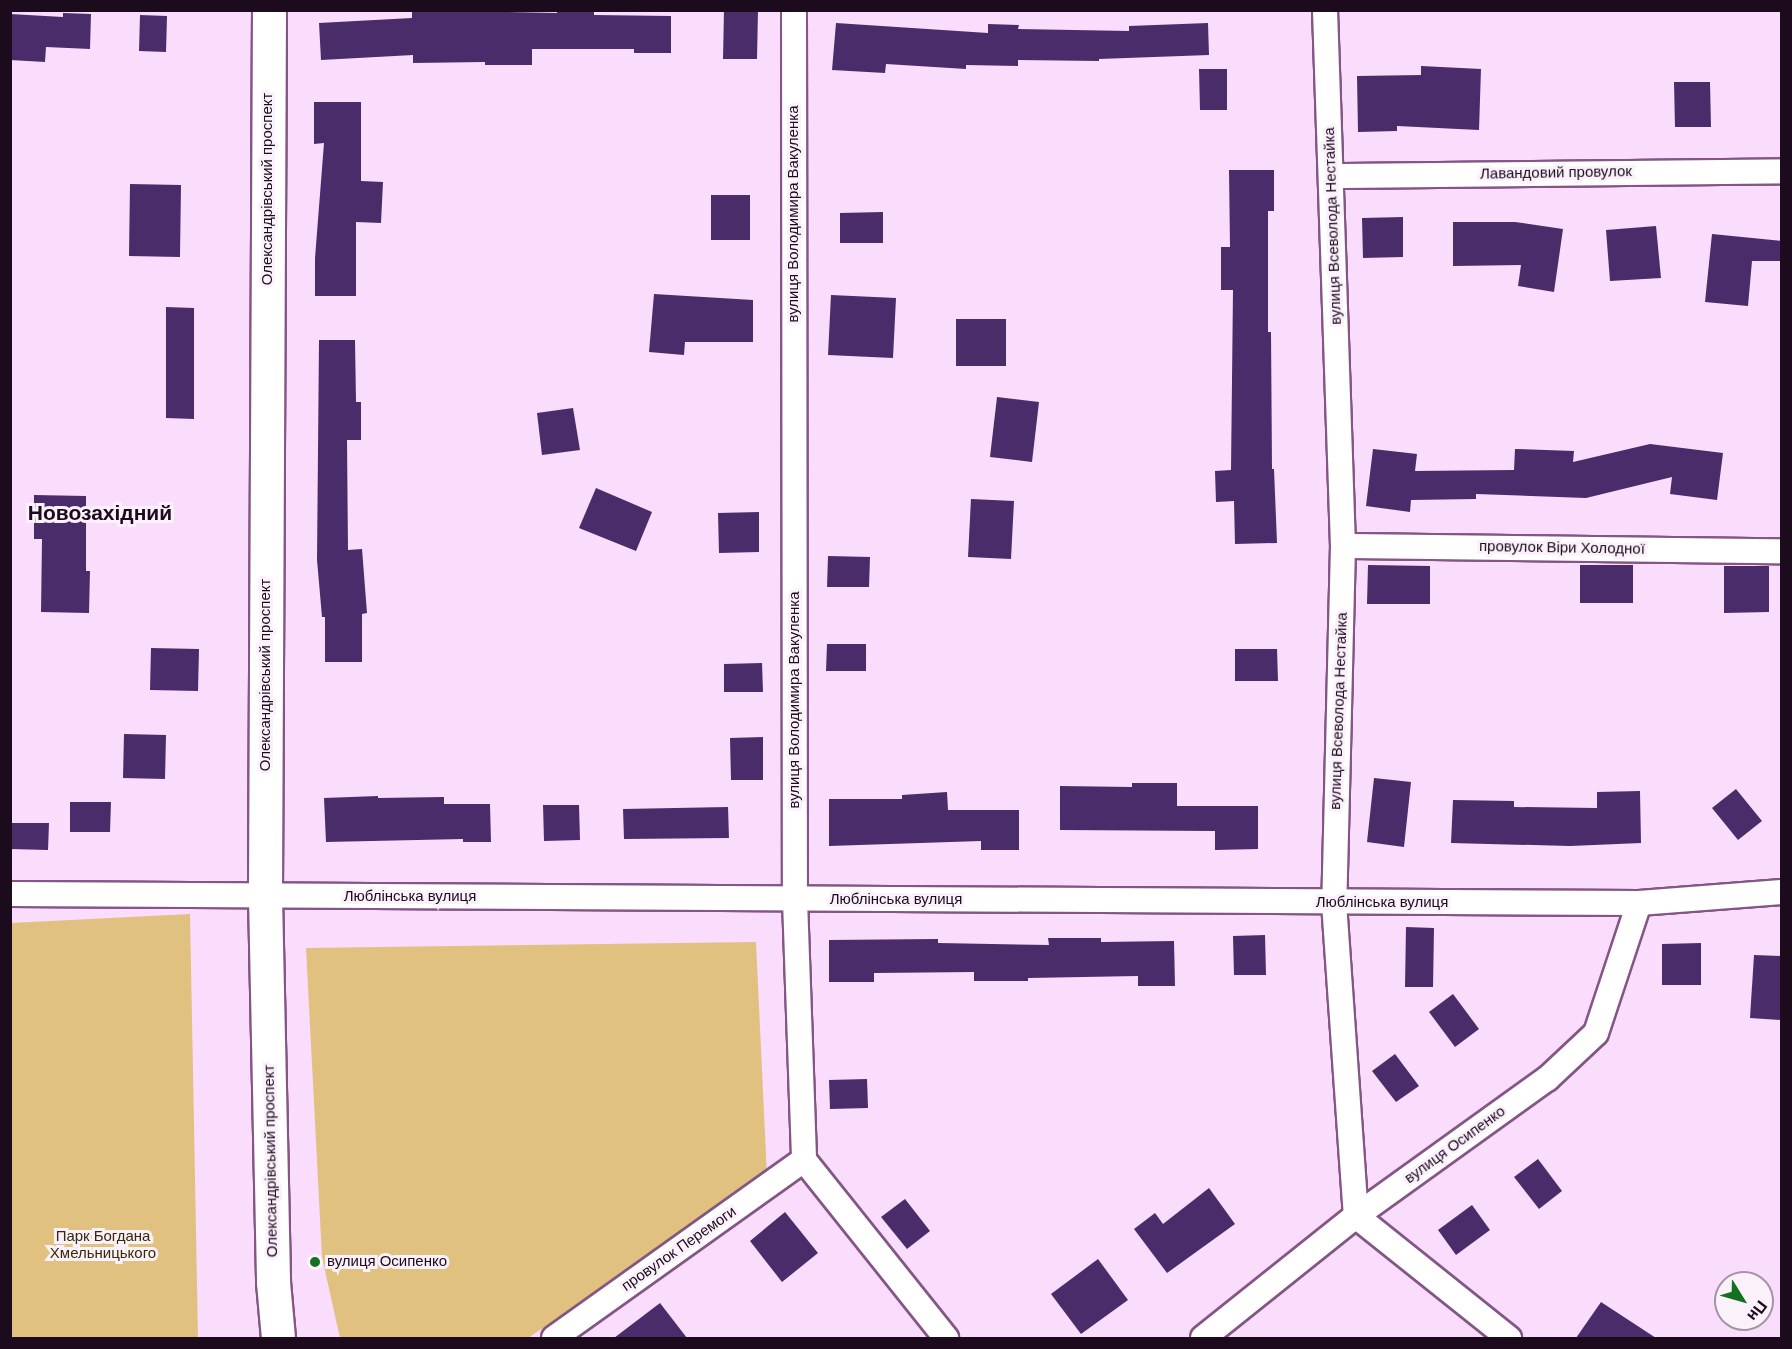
<!DOCTYPE html>
<meta charset="utf-8">
<style>
body{margin:0}
#map{position:relative;width:1792px;height:1349px;overflow:hidden;background:#fadcfc;font-family:"DM Sans",sans-serif}
div>[style]{position:absolute}
[style*='--x']{left:calc(var(--x)*1px);top:calc(var(--y)*1px);width:calc(var(--w)*1px);rotate:calc(var(--a)*1deg)}
.green>*{inset:0;background:#e1c17f}
.building>*{inset:0;background:#4b2c6b}
.roads{filter:drop-shadow(2px 0 #835686) drop-shadow(-2px 0 #835686) drop-shadow(0 2px #835686) drop-shadow(0 -2px #835686)}
.street>*{height:24px;margin:-12px;padding:0 12px;transform-origin:12px;border-radius:12px;background:#fff}
.primary>*{height:33px;margin:-16.5px;padding:0 16.5px;transform-origin:16.5px;border-radius:16.5px;background:#fff}
.dots>*{width:16px;height:16px;translate:-50% -50%;box-sizing:border-box;border:3px solid #fbf1fb;border-radius:50%}
span{translate:-50% -50%;white-space:nowrap;text-align:center;line-height:1.15;-webkit-text-stroke:6px #fbf1fb;paint-order:stroke}
.street-label{font-size:15px;color:#1c0b1d}
.park-label{font-size:15px;color:#392905}
.poi-label{font-size:15px;color:#1c0b1d}
.left{translate:0 -50%;text-align:left}
.district-label{font-size:21px;color:#1c0b1d;font-weight:700}
.frame{position:absolute;inset:0;border:12px solid #1c0b1d;pointer-events:none}
.north{position:absolute;left:1714px;top:1271px;width:60px;height:60px;box-sizing:border-box;background:#fbf1fb;border:2px solid #a295a2;border-radius:50%;rotate:127deg;font-size:16px;font-weight:700;line-height:24px;text-align:center;color:#1c0b1d}
.north::after{content:'';display:block;margin:auto;width:21px;height:27px;background:#127120;clip-path:polygon(50% 0,100% 100%,50% 72%,0 100%)}
</style>
<div id="map">
<div class="green">
<div style="clip-path:polygon(190px 914px,198px 1338px,11px 1338px,11px 923px)"></div>
<div style="clip-path:polygon(756px 942px,767px 1177px,528px 1338px,340px 1338px,322px 1257px,306px 948px)"></div>
</div>
<div class="building">
<div style="clip-path:polygon(412px 10px,557px 13px,557px 10px,594px 10px,594px 15px,671px 16px,671px 53px,634px 53px,634px 49px,532px 49px,532px 65px,485px 65px,485px 62px,413px 63px,413px 55px,321px 60px,319px 23px,412px 18px)"></div>
<div style="clip-path:polygon(724px 10px,758px 10px,757px 59px,723px 59px)"></div>
<div style="clip-path:polygon(63px 13px,91px 14px,90px 49px,46px 47px,45px 62px,10px 60px,10px 14px,63px 17px)"></div>
<div style="clip-path:polygon(140px 15px,167px 16px,166px 52px,139px 51px)"></div>
<div style="clip-path:polygon(836px 23px,988px 33px,988px 24px,1019px 25px,1018px 29px,1129px 31px,1129px 26px,1208px 23px,1209px 55px,1099px 59px,1099px 61px,1018px 60px,1018px 66px,966px 65px,966px 69px,886px 64px,885px 73px,832px 70px)"></div>
<div style="clip-path:polygon(1421px 66px,1481px 69px,1479px 130px,1397px 126px,1397px 131px,1358px 132px,1357px 76px,1421px 75px)"></div>
<div style="clip-path:polygon(1199px 69px,1227px 69px,1227px 110px,1200px 110px)"></div>
<div style="clip-path:polygon(1674px 82px,1710px 82px,1711px 127px,1675px 127px)"></div>
<div style="clip-path:polygon(314px 102px,361px 102px,361px 181px,383px 182px,381px 223px,356px 222px,356px 296px,315px 296px,315px 258px,324px 143px,314px 144px)"></div>
<div style="clip-path:polygon(1229px 170px,1274px 170px,1274px 211px,1268px 211px,1268px 332px,1271px 332px,1272px 469px,1274px 469px,1277px 543px,1235px 544px,1234px 501px,1216px 502px,1215px 471px,1231px 470px,1233px 290px,1221px 290px,1221px 247px,1230px 247px)"></div>
<div style="clip-path:polygon(130px 184px,181px 185px,180px 257px,129px 256px)"></div>
<div style="clip-path:polygon(711px 195px,750px 195px,750px 240px,711px 240px)"></div>
<div style="clip-path:polygon(883px 212px,883px 243px,840px 243px,840px 213px)"></div>
<div style="clip-path:polygon(1403px 217px,1403px 257px,1363px 258px,1362px 218px)"></div>
<div style="clip-path:polygon(1453px 222px,1515px 222px,1563px 229px,1554px 292px,1518px 286px,1521px 265px,1453px 266px)"></div>
<div style="clip-path:polygon(1656px 226px,1661px 278px,1610px 281px,1606px 230px)"></div>
<div style="clip-path:polygon(1712px 234px,1782px 241px,1782px 261px,1752px 261px,1748px 306px,1705px 302px)"></div>
<div style="clip-path:polygon(654px 294px,753px 300px,753px 342px,685px 342px,684px 355px,649px 352px)"></div>
<div style="clip-path:polygon(831px 295px,896px 298px,893px 358px,828px 355px)"></div>
<div style="clip-path:polygon(166px 307px,194px 308px,194px 419px,166px 418px)"></div>
<div style="clip-path:polygon(956px 319px,1006px 319px,1006px 366px,956px 366px)"></div>
<div style="clip-path:polygon(319px 340px,355px 340px,356px 402px,361px 402px,361px 440px,347px 440px,348px 550px,362px 549px,367px 613px,362px 614px,362px 662px,325px 662px,325px 617px,322px 617px,317px 560px)"></div>
<div style="clip-path:polygon(997px 397px,1039px 402px,1032px 462px,990px 457px)"></div>
<div style="clip-path:polygon(573px 408px,580px 450px,542px 455px,537px 413px)"></div>
<div style="clip-path:polygon(1650px 444px,1723px 453px,1717px 500px,1670px 494px,1672px 477px,1586px 498px,1476px 494px,1476px 499px,1411px 500px,1410px 512px,1366px 506px,1373px 449px,1417px 454px,1415px 471px,1514px 470px,1515px 449px,1574px 451px,1573px 462px)"></div>
<div style="clip-path:polygon(596px 488px,652px 512px,636px 551px,579px 528px)"></div>
<div style="clip-path:polygon(34px 495px,86px 496px,86px 571px,90px 571px,89px 613px,41px 612px,42px 539px,34px 539px)"></div>
<div style="clip-path:polygon(971px 499px,1014px 501px,1011px 559px,968px 557px)"></div>
<div style="clip-path:polygon(759px 512px,759px 552px,719px 553px,718px 513px)"></div>
<div style="clip-path:polygon(828px 556px,870px 557px,869px 587px,827px 587px)"></div>
<div style="clip-path:polygon(1368px 565px,1430px 566px,1430px 604px,1367px 604px)"></div>
<div style="clip-path:polygon(1580px 565px,1633px 565px,1633px 603px,1580px 603px)"></div>
<div style="clip-path:polygon(1724px 566px,1769px 566px,1769px 612px,1724px 613px)"></div>
<div style="clip-path:polygon(827px 644px,866px 644px,866px 671px,826px 671px)"></div>
<div style="clip-path:polygon(151px 648px,199px 649px,198px 691px,150px 690px)"></div>
<div style="clip-path:polygon(1235px 649px,1277px 649px,1278px 681px,1235px 681px)"></div>
<div style="clip-path:polygon(762px 663px,763px 692px,724px 692px,724px 664px)"></div>
<div style="clip-path:polygon(124px 734px,166px 735px,165px 779px,123px 778px)"></div>
<div style="clip-path:polygon(763px 737px,763px 780px,731px 780px,730px 738px)"></div>
<div style="clip-path:polygon(1374px 778px,1411px 782px,1404px 847px,1367px 842px)"></div>
<div style="clip-path:polygon(1132px 783px,1177px 783px,1177px 806px,1258px 806px,1258px 849px,1215px 850px,1215px 831px,1060px 830px,1060px 786px,1132px 787px)"></div>
<div style="clip-path:polygon(1736px 789px,1762px 821px,1738px 840px,1712px 808px)"></div>
<div style="clip-path:polygon(1640px 791px,1641px 843px,1570px 846px,1451px 843px,1453px 800px,1514px 801px,1514px 807px,1597px 808px,1597px 792px)"></div>
<div style="clip-path:polygon(947px 792px,948px 810px,1019px 810px,1019px 850px,981px 850px,981px 841px,829px 846px,829px 799px,902px 799px,902px 795px)"></div>
<div style="clip-path:polygon(378px 796px,378px 798px,444px 797px,444px 804px,490px 804px,491px 842px,463px 842px,463px 839px,326px 842px,324px 798px)"></div>
<div style="clip-path:polygon(70px 802px,111px 802px,110px 832px,70px 832px)"></div>
<div style="clip-path:polygon(543px 805px,579px 805px,580px 840px,544px 841px)"></div>
<div style="clip-path:polygon(728px 807px,729px 838px,624px 839px,623px 809px)"></div>
<div style="clip-path:polygon(10px 823px,49px 823px,48px 850px,10px 849px)"></div>
<div style="clip-path:polygon(1406px 927px,1434px 928px,1433px 987px,1405px 987px)"></div>
<div style="clip-path:polygon(1265px 935px,1266px 975px,1234px 975px,1233px 936px)"></div>
<div style="clip-path:polygon(1048px 938px,1101px 938px,1101px 942px,1174px 941px,1175px 986px,1138px 986px,1138px 976px,1028px 978px,1028px 981px,974px 981px,974px 972px,874px 973px,874px 982px,829px 982px,829px 940px,938px 939px,938px 943px,1049px 945px)"></div>
<div style="clip-path:polygon(1701px 943px,1701px 985px,1662px 985px,1662px 944px)"></div>
<div style="clip-path:polygon(1754px 955px,1782px 956px,1782px 1020px,1750px 1018px)"></div>
<div style="clip-path:polygon(1453px 994px,1479px 1029px,1455px 1047px,1429px 1012px)"></div>
<div style="clip-path:polygon(1395px 1054px,1419px 1086px,1396px 1102px,1372px 1071px)"></div>
<div style="clip-path:polygon(867px 1079px,868px 1108px,830px 1109px,829px 1080px)"></div>
<div style="clip-path:polygon(1538px 1159px,1562px 1191px,1539px 1209px,1514px 1177px)"></div>
<div style="clip-path:polygon(1209px 1188px,1235px 1224px,1167px 1273px,1134px 1229px,1155px 1213px,1163px 1224px)"></div>
<div style="clip-path:polygon(905px 1199px,930px 1231px,907px 1249px,881px 1217px)"></div>
<div style="clip-path:polygon(1472px 1205px,1490px 1230px,1456px 1255px,1438px 1230px)"></div>
<div style="clip-path:polygon(785px 1212px,818px 1253px,782px 1282px,750px 1241px)"></div>
<div style="clip-path:polygon(1098px 1259px,1128px 1300px,1081px 1334px,1051px 1294px)"></div>
<div style="clip-path:polygon(1601px 1302px,1656px 1338px,1576px 1338px)"></div>
<div style="clip-path:polygon(660px 1303px,687px 1338px,614px 1338px)"></div>
</div>
<div class="roads">
<div class="street">
<div style="--x:794;--y:10;--w:890;--a:89.94"></div>
<div style="--x:795;--y:900;--w:260;--a:88"></div>
<div style="--x:804;--y:1160;--w:228;--a:51.4"></div>
<div style="--x:1325;--y:10;--w:536;--a:88.08"></div>
<div style="--x:1343;--y:546;--w:357;--a:91.4"></div>
<div style="--x:1334;--y:903;--w:314;--a:86"></div>
<div style="--x:1356;--y:1216;--w:196;--a:38.6"></div>
<div style="--x:1331;--y:176;--w:451;--a:-0.6"></div>
<div style="--x:1343;--y:546;--w:439;--a:0.7"></div>
<div style="--x:10;--y:894;--w:1629;--a:0.32"></div>
<div style="--x:1639;--y:903;--w:143;--a:-4.4"></div>
<div style="--x:554;--y:1338;--w:307;--a:-35.5"></div>
<div style="--x:1203;--y:1338;--w:196;--a:-38.6"></div>
<div style="--x:1356;--y:1216;--w:235;--a:-35.7"></div>
<div style="--x:1547;--y:1079;--w:67;--a:-43.2"></div>
<div style="--x:1596;--y:1033;--w:137;--a:-71.7"></div>
</div>
<div class="primary">
<div style="--x:269;--y:10;--w:886;--a:90.26"></div>
<div style="--x:265;--y:896;--w:386;--a:88.8"></div>
<div style="--x:273;--y:1282;--w:56;--a:84.9"></div>
</div>
</div>
<div class="dots">
<div style="left:315px;top:1262px;background:#127120"></div>
</div>
<div class="street-label">
<span style="left:1556px;top:173px;rotate:-1deg">Лавандовий провулок</span>
<span style="left:268px;top:189px;rotate:-90deg">Олександрівський проспект</span>
<span style="left:794px;top:214px;rotate:-90deg">вулиця Володимира Вакуленка</span>
<span style="left:1333px;top:226px;rotate:-92deg">вулиця Всеволода Нестайка</span>
<span style="left:1562px;top:548px;rotate:1deg">провулок Віри Холодної</span>
<span style="left:266px;top:675px;rotate:-90deg">Олександрівський проспект</span>
<span style="left:795px;top:700px;rotate:-90deg">вулиця Володимира Вакуленка</span>
<span style="left:1339px;top:711px;rotate:-88deg">вулиця Всеволода Нестайка</span>
<span style="left:410px;top:897px">Люблінська вулиця</span>
<span style="left:896px;top:900px">Люблінська вулиця</span>
<span style="left:1382px;top:903px">Люблінська вулиця</span>
<span style="left:1455px;top:1145px;rotate:-36deg">вулиця Осипенко</span>
<span style="left:271px;top:1161px;rotate:-91deg">Олександрівський проспект</span>
<span style="left:679px;top:1249px;rotate:-35deg">провулок Перемоги</span>
</div>
<div class="park-label">
<span style="left:103px;top:1245px">Парк Богдана<br>Хмельницького</span>
</div>
<div class="poi-label">
<span class="left" style="left:327px;top:1262px">вулиця Осипенко</span>
</div>
<div class="district-label">
<span style="left:100px;top:513px">Новозахідний</span>
</div>
<div class="frame"></div>
<div class="north">Пн</div>
</div>
